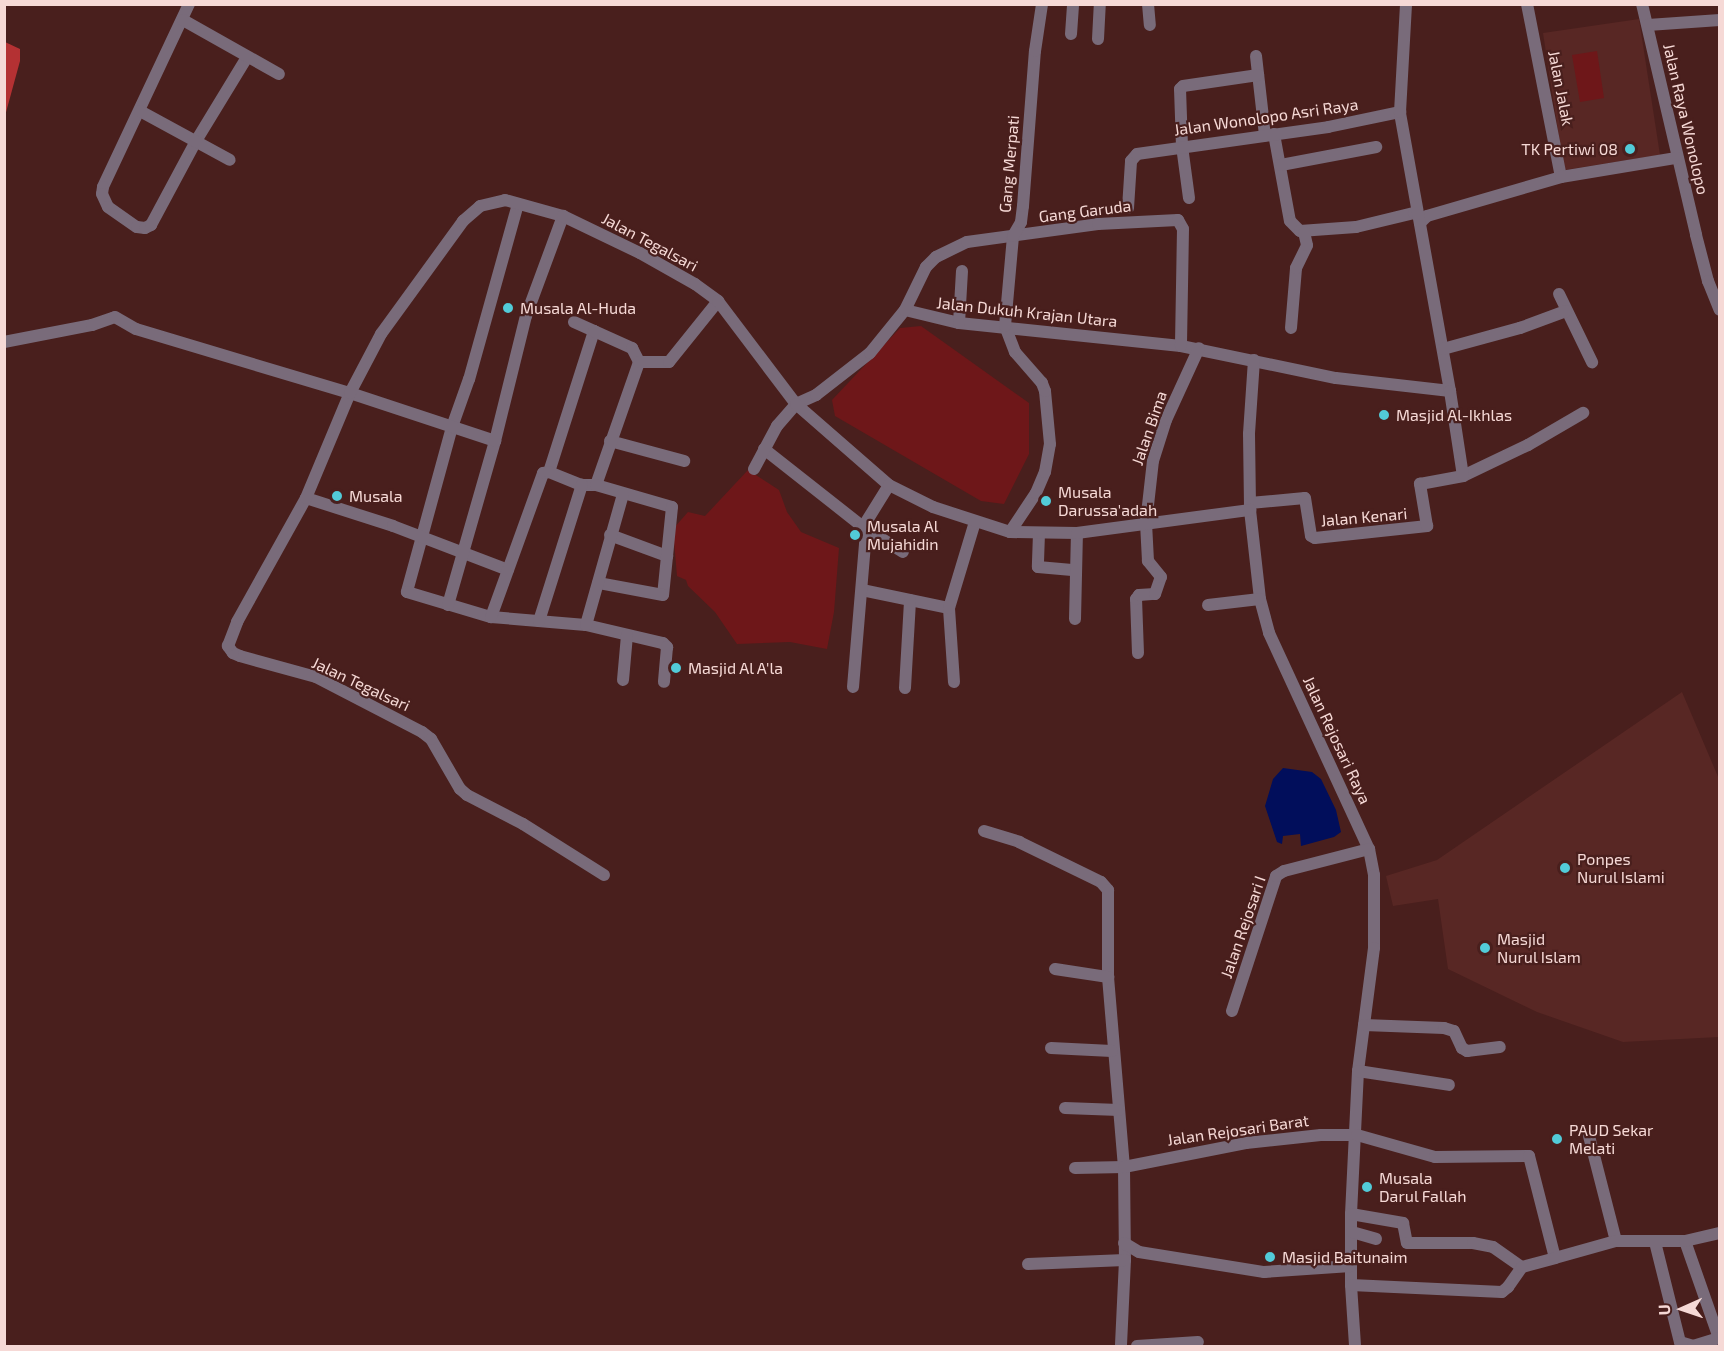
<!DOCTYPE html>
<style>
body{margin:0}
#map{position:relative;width:1724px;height:1351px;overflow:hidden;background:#491f1d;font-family:"Exo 2",sans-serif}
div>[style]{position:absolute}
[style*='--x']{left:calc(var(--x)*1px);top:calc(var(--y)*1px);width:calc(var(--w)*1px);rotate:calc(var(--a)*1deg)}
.built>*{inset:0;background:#582724}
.green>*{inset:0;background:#6e1719}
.forest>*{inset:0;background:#b43133}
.water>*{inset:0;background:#010e5b}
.minor>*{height:12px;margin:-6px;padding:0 6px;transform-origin:6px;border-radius:6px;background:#796b7a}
.dots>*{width:16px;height:16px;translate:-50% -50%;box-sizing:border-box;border:3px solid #491f1d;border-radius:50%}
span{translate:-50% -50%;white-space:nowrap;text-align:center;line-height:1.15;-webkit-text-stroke:4.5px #491f1d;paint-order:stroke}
.street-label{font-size:16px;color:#f6d9d6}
.poi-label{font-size:16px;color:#f6d9d6}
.right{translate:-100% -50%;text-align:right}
.left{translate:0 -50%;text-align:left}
.frame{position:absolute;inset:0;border:6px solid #f6d9d6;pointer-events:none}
.north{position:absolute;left:1652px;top:1279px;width:60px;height:60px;-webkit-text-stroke:4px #491f1d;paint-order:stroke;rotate:267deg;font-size:16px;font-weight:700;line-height:24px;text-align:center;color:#f6d9d6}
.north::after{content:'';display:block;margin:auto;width:21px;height:27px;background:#f6d9d6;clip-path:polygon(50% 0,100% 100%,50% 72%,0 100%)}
</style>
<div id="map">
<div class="built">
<div style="clip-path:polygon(1639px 19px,1660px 155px,1564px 170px,1543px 33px)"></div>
<div style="clip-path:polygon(1682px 692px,1719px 779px,1719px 1037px,1623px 1042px,1537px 1012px,1448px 969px,1438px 899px,1393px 906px,1386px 876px,1437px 860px)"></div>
</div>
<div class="green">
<div style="clip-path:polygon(1597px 51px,1604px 98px,1580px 102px,1572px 55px)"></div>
<div style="clip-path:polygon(921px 326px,1029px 403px,1029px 454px,1004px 504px,981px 501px,835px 416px,832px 400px,900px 328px)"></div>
<div style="clip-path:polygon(748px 470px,779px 490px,787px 512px,801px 532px,839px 548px,834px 612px,827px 649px,790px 642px,737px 644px,715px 612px,688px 586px,686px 580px,677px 576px,673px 529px,688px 512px,705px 516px)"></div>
</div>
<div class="forest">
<div style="clip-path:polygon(5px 42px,20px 49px,20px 61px,5px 116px)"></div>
</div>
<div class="water">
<div style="clip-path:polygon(1283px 768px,1312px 772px,1321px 779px,1336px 810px,1341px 832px,1334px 837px,1301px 846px,1300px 834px,1283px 836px,1282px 844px,1277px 842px,1265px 806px,1273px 779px)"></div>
</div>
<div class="minor">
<div style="--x:189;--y:4;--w:202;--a:115.2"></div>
<div style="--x:103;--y:187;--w:7;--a:98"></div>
<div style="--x:102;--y:194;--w:14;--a:65"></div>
<div style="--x:108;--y:207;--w:35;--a:35"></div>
<div style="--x:137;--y:227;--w:8;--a:7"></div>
<div style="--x:145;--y:228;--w:7;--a:-27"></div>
<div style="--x:151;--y:225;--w:95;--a:-61.8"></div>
<div style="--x:196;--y:141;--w:98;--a:-58.7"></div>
<div style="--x:1148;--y:4;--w:21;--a:85"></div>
<div style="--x:1527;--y:4;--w:176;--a:78.9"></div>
<div style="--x:1642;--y:4;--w:237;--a:76.8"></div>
<div style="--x:1696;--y:235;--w:48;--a:75.4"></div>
<div style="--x:1708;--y:281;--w:31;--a:68"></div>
<div style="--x:183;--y:20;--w:110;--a:29.4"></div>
<div style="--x:1648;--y:25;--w:72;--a:-4"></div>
<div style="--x:1071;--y:34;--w:30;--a:-86"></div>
<div style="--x:1098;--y:39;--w:35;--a:-87"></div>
<div style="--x:1256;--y:56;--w:80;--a:83.5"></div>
<div style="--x:140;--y:111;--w:102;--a:28.6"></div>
<div style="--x:1274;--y:134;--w:88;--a:79.6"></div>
<div style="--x:1290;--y:221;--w:14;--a:45"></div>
<div style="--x:1300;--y:231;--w:56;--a:-4.1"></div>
<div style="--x:1356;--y:227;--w:60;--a:-13.6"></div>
<div style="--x:1414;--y:213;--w:4;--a:27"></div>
<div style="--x:1281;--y:165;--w:97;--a:-10.7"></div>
<div style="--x:1189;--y:198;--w:52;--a:-97.7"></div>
<div style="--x:1182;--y:146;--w:57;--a:-92"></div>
<div style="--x:1180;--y:89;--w:4;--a:-45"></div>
<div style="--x:1183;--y:86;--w:76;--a:-8.3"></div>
<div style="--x:518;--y:204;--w:182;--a:105.6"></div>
<div style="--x:469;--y:379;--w:51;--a:109.5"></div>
<div style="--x:452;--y:427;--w:171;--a:105.3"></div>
<div style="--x:407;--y:592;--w:88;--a:16.6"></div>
<div style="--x:491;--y:617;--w:95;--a:4.8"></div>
<div style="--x:586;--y:625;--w:79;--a:13.2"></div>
<div style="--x:663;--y:643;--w:6;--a:45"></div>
<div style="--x:667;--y:647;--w:35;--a:95"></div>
<div style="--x:1128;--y:208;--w:47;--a:-86.3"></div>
<div style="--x:1131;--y:161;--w:9;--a:-49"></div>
<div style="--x:1137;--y:154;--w:193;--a:-8"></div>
<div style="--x:1328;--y:127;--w:74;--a:-11.8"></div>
<div style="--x:1420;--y:223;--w:10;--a:-45"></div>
<div style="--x:1427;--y:216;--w:140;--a:-16.2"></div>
<div style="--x:1561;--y:177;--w:117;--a:-9.4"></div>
<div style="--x:1559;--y:294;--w:76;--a:64.1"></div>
<div style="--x:905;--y:310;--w:56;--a:13.5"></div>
<div style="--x:959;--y:323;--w:223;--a:5.9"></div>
<div style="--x:1181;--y:346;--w:158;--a:11.7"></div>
<div style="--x:1336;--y:378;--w:115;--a:6.5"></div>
<div style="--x:1450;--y:391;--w:283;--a:-100.2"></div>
<div style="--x:1400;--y:112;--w:108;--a:-86.8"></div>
<div style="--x:574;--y:322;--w:22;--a:24"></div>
<div style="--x:959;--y:323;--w:52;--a:-86.7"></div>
<div style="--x:1291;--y:328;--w:60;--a:-85.2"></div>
<div style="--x:1296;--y:268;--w:25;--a:-64"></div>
<div style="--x:1307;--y:245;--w:13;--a:-103"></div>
<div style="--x:4;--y:342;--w:90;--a:-10.9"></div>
<div style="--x:92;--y:325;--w:24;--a:-19"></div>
<div style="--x:115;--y:317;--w:24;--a:30"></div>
<div style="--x:136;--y:329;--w:223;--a:16.7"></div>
<div style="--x:350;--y:393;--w:153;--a:18.3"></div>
<div style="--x:1443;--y:349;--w:80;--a:-15.3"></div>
<div style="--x:1520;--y:328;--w:49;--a:-20.3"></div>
<div style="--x:1254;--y:360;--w:74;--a:93.9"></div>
<div style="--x:1249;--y:434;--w:76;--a:89.2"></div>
<div style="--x:1250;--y:510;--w:90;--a:83.6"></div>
<div style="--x:1260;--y:599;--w:35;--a:75"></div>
<div style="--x:1269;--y:633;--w:238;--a:65.2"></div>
<div style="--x:1369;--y:849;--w:26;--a:79"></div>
<div style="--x:1374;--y:875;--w:73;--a:90"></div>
<div style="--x:1374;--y:948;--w:124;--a:97.4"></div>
<div style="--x:1358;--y:1071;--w:143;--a:92.8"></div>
<div style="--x:1351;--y:1214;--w:71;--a:90"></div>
<div style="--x:1351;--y:1285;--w:61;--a:86.2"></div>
<div style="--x:610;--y:441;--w:77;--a:15.1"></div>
<div style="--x:764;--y:449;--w:126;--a:38.2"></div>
<div style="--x:863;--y:527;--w:47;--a:32"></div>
<div style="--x:754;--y:469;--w:49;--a:-61.9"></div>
<div style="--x:777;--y:426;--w:29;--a:-49"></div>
<div style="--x:796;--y:404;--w:22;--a:-24"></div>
<div style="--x:816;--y:395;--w:68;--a:-37.9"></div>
<div style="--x:870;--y:353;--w:55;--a:-50.9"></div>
<div style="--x:905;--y:310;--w:48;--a:-64"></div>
<div style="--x:926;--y:267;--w:14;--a:-45"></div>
<div style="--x:936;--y:257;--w:34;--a:-26"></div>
<div style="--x:967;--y:242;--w:132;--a:-7.8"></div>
<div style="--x:1098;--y:224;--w:80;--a:-2.9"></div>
<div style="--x:1178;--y:220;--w:10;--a:61"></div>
<div style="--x:1183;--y:229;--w:117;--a:91"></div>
<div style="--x:549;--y:472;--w:148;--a:-72.3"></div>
<div style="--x:594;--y:331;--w:42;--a:24.1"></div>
<div style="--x:632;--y:348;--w:16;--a:63"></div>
<div style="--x:1463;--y:476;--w:72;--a:-25.5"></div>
<div style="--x:1528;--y:445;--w:64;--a:-30.2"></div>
<div style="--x:596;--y:485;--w:130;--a:-70.7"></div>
<div style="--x:639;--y:362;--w:30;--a:0"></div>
<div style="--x:669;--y:362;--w:78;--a:-51.2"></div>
<div style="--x:306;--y:498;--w:91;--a:17.8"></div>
<div style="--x:393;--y:526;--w:123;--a:20.9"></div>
<div style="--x:1250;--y:503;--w:55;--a:-5.2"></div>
<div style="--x:1305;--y:498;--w:38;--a:81"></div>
<div style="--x:1311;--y:536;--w:4;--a:27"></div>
<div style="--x:1315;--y:538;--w:113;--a:-6.1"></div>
<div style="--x:1427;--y:526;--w:43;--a:-99.5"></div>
<div style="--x:1420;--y:484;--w:44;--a:-10.5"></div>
<div style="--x:1463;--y:476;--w:86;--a:-98.7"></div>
<div style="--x:1010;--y:532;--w:47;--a:-56.3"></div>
<div style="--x:1036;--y:493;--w:23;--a:-67"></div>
<div style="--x:1045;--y:472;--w:28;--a:-80"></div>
<div style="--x:1050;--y:444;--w:53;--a:-95.4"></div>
<div style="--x:1045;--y:391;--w:9;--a:-111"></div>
<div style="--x:1042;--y:383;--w:41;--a:-131.1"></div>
<div style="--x:1015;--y:352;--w:28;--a:-111"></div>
<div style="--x:1005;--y:326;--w:90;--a:-84.9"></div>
<div style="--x:1013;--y:236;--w:16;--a:-60"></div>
<div style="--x:1021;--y:222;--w:16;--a:-83"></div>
<div style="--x:1023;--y:206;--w:155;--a:-85.6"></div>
<div style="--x:1035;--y:51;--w:48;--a:-81.5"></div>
<div style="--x:1039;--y:533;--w:34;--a:92"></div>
<div style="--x:1038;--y:567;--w:37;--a:5"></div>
<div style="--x:610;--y:535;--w:61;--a:20.2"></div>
<div style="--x:862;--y:590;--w:89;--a:11.7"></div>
<div style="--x:448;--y:605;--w:171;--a:-74"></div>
<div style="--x:495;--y:441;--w:129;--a:-76.1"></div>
<div style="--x:526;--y:316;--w:107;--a:-69.7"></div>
<div style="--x:1208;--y:605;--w:52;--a:-6.6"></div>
<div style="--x:491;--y:617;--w:153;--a:-70.1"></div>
<div style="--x:543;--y:473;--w:6;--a:-9"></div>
<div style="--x:549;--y:472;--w:35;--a:22"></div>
<div style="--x:582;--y:485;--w:14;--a:0"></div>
<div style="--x:596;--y:485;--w:79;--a:16.1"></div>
<div style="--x:672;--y:507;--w:88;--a:95.8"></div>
<div style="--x:663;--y:595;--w:66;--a:-169.5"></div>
<div style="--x:1075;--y:619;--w:86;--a:-88.7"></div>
<div style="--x:539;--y:621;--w:143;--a:-72.5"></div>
<div style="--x:586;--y:625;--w:136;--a:-74.2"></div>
<div style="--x:1138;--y:653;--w:54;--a:-92.1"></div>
<div style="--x:1136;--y:599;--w:5;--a:-53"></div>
<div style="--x:1139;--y:595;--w:16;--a:-4"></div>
<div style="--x:1155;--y:594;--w:18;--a:-71"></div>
<div style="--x:1161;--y:577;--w:21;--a:-129"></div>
<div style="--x:1148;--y:561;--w:38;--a:-93"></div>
<div style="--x:1146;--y:523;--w:62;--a:-83.6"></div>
<div style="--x:1153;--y:461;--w:43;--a:-72.4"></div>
<div style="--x:1166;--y:420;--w:79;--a:-65.4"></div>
<div style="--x:623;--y:680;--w:45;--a:-84.9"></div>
<div style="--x:954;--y:682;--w:74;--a:-93.9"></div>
<div style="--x:949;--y:608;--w:90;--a:-73.2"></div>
<div style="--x:853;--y:687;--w:156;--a:-85.2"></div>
<div style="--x:866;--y:532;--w:6;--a:-121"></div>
<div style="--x:863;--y:527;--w:49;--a:-58.2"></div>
<div style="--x:905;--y:688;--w:88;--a:-86.7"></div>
<div style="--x:984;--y:831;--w:37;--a:17"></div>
<div style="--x:1019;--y:842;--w:91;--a:26"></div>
<div style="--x:1101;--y:882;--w:11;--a:49"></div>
<div style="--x:1108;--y:890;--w:87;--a:90"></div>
<div style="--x:1108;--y:977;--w:191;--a:85.2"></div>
<div style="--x:1124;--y:1167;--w:93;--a:89.4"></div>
<div style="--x:1125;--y:1260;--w:86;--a:92.7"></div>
<div style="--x:604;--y:875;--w:96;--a:-147.8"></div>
<div style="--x:523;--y:824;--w:63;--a:-152.6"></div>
<div style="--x:467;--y:795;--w:9;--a:-139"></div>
<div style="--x:460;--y:789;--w:58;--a:-120.1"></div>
<div style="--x:431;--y:739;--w:11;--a:-142"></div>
<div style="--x:422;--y:732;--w:119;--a:-152.6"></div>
<div style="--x:316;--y:677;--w:79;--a:-164.6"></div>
<div style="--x:240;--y:656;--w:8;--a:-157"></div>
<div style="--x:233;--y:653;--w:9;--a:-126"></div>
<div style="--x:228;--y:646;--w:26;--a:-69"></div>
<div style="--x:237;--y:622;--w:142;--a:-60.9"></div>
<div style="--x:306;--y:498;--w:114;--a:-67.3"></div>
<div style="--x:350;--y:393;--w:67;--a:-62.3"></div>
<div style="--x:381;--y:334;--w:140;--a:-54"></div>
<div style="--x:463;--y:221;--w:23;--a:-41"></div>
<div style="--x:480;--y:206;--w:26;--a:-13"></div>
<div style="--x:505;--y:200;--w:60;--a:15.4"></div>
<div style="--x:563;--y:216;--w:85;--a:25.7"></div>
<div style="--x:640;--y:253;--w:63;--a:29.4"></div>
<div style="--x:695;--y:284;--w:29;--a:36"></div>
<div style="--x:718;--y:301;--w:129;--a:52.9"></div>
<div style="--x:796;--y:404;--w:123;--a:41.1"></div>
<div style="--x:889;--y:485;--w:49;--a:26.6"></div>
<div style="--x:933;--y:507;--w:81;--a:18"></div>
<div style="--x:1010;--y:532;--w:67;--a:0.9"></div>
<div style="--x:1077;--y:533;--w:175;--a:-7.6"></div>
<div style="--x:1055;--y:969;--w:54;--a:8.6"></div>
<div style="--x:1232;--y:1011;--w:142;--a:-71.9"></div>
<div style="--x:1276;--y:876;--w:9;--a:-32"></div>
<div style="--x:1284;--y:871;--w:88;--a:-14.5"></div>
<div style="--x:1364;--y:1025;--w:80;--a:2.1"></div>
<div style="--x:1444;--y:1028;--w:10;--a:17"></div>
<div style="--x:1454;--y:1031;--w:19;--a:65"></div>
<div style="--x:1462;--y:1048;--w:6;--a:31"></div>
<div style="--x:1467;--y:1051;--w:33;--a:-7"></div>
<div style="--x:1051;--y:1048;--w:61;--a:2.8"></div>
<div style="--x:1358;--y:1071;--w:92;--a:8.7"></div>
<div style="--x:1065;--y:1108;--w:54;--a:2.1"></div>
<div style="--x:1589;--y:1136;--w:108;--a:75.6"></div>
<div style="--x:1075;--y:1168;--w:49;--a:-1.2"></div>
<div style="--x:1124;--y:1167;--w:124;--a:-11.1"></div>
<div style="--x:1246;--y:1143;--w:75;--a:-6.1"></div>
<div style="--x:1321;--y:1135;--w:36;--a:0"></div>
<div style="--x:1357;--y:1135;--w:81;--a:15.8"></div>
<div style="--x:1435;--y:1157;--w:94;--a:-0.6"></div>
<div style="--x:1529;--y:1156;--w:105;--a:75.7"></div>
<div style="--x:1351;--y:1214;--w:53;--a:9.8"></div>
<div style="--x:1403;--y:1223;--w:20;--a:79"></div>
<div style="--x:1407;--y:1243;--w:66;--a:0"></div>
<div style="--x:1473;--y:1243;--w:20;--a:11"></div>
<div style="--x:1493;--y:1247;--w:35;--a:35"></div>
<div style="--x:1352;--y:1232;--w:25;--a:16"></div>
<div style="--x:1685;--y:1241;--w:103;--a:70.7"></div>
<div style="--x:1655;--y:1242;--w:103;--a:76"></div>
<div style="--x:1680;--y:1342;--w:14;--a:17"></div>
<div style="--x:1124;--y:1243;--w:17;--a:31"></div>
<div style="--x:1139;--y:1252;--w:127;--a:9.1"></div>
<div style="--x:1264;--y:1272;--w:87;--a:-3.9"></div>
<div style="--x:1028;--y:1264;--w:97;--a:-2.4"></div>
<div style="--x:1351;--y:1285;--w:151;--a:2.7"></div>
<div style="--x:1502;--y:1292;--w:8;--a:-40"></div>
<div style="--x:1508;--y:1287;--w:24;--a:-55"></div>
<div style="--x:1522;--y:1267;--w:34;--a:-15"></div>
<div style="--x:1555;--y:1258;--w:63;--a:-15.6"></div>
<div style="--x:1616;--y:1241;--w:69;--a:0"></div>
<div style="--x:1685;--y:1241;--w:36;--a:-13"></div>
<div style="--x:1137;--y:1346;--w:61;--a:-3.8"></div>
<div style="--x:1693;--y:1346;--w:28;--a:-17"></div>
</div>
<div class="dots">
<div style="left:1630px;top:149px;background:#52cbd8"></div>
<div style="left:508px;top:308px;background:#52cbd8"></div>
<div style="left:1384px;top:415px;background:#52cbd8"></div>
<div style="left:337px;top:496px;background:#52cbd8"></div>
<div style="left:1046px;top:501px;background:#52cbd8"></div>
<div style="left:855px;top:535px;background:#52cbd8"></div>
<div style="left:676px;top:668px;background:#52cbd8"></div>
<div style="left:1565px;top:868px;background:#52cbd8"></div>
<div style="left:1485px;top:948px;background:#52cbd8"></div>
<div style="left:1557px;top:1139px;background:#52cbd8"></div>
<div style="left:1367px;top:1187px;background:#52cbd8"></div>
<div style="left:1270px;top:1257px;background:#52cbd8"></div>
</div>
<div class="street-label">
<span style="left:1561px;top:88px;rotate:79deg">Jalan Jalak</span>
<span style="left:1266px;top:117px;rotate:-8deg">Jalan Wonolopo Asri Raya</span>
<span style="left:1686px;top:119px;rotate:77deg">Jalan Raya Wonolopo</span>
<span style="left:1009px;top:164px;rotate:-85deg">Gang Merpati</span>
<span style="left:1085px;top:211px;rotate:-7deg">Gang Garuda</span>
<span style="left:650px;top:242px;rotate:28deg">Jalan Tegalsari</span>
<span style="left:1027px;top:312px;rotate:6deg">Jalan Dukuh Krajan Utara</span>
<span style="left:1149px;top:428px;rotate:-71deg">Jalan Bima</span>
<span style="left:1364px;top:517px;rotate:-5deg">Jalan Kenari</span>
<span style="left:361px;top:684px;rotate:25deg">Jalan Tegalsari</span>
<span style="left:1337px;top:740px;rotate:65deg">Jalan Rejosari Raya</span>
<span style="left:1243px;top:927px;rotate:-71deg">Jalan Rejosari I</span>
<span style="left:1238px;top:1130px;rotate:-8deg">Jalan Rejosari Barat</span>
</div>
<div class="poi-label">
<span class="right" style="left:1618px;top:149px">TK Pertiwi 08</span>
<span class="left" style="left:520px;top:308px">Musala Al-Huda</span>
<span class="left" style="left:1396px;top:415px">Masjid Al-Ikhlas</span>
<span class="left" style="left:1058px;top:501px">Musala<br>Darussa'adah</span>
<span class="left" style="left:349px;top:496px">Musala</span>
<span class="left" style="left:867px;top:535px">Musala Al<br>Mujahidin</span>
<span class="left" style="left:688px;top:668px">Masjid Al A'la</span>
<span class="left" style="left:1577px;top:868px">Ponpes<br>Nurul Islami</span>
<span class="left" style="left:1497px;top:948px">Masjid<br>Nurul Islam</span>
<span class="left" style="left:1569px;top:1139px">PAUD Sekar<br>Melati</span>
<span class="left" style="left:1379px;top:1187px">Musala<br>Darul Fallah</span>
<span class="left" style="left:1282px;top:1257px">Masjid Baitunaim</span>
</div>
<div class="frame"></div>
<div class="north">U</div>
</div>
